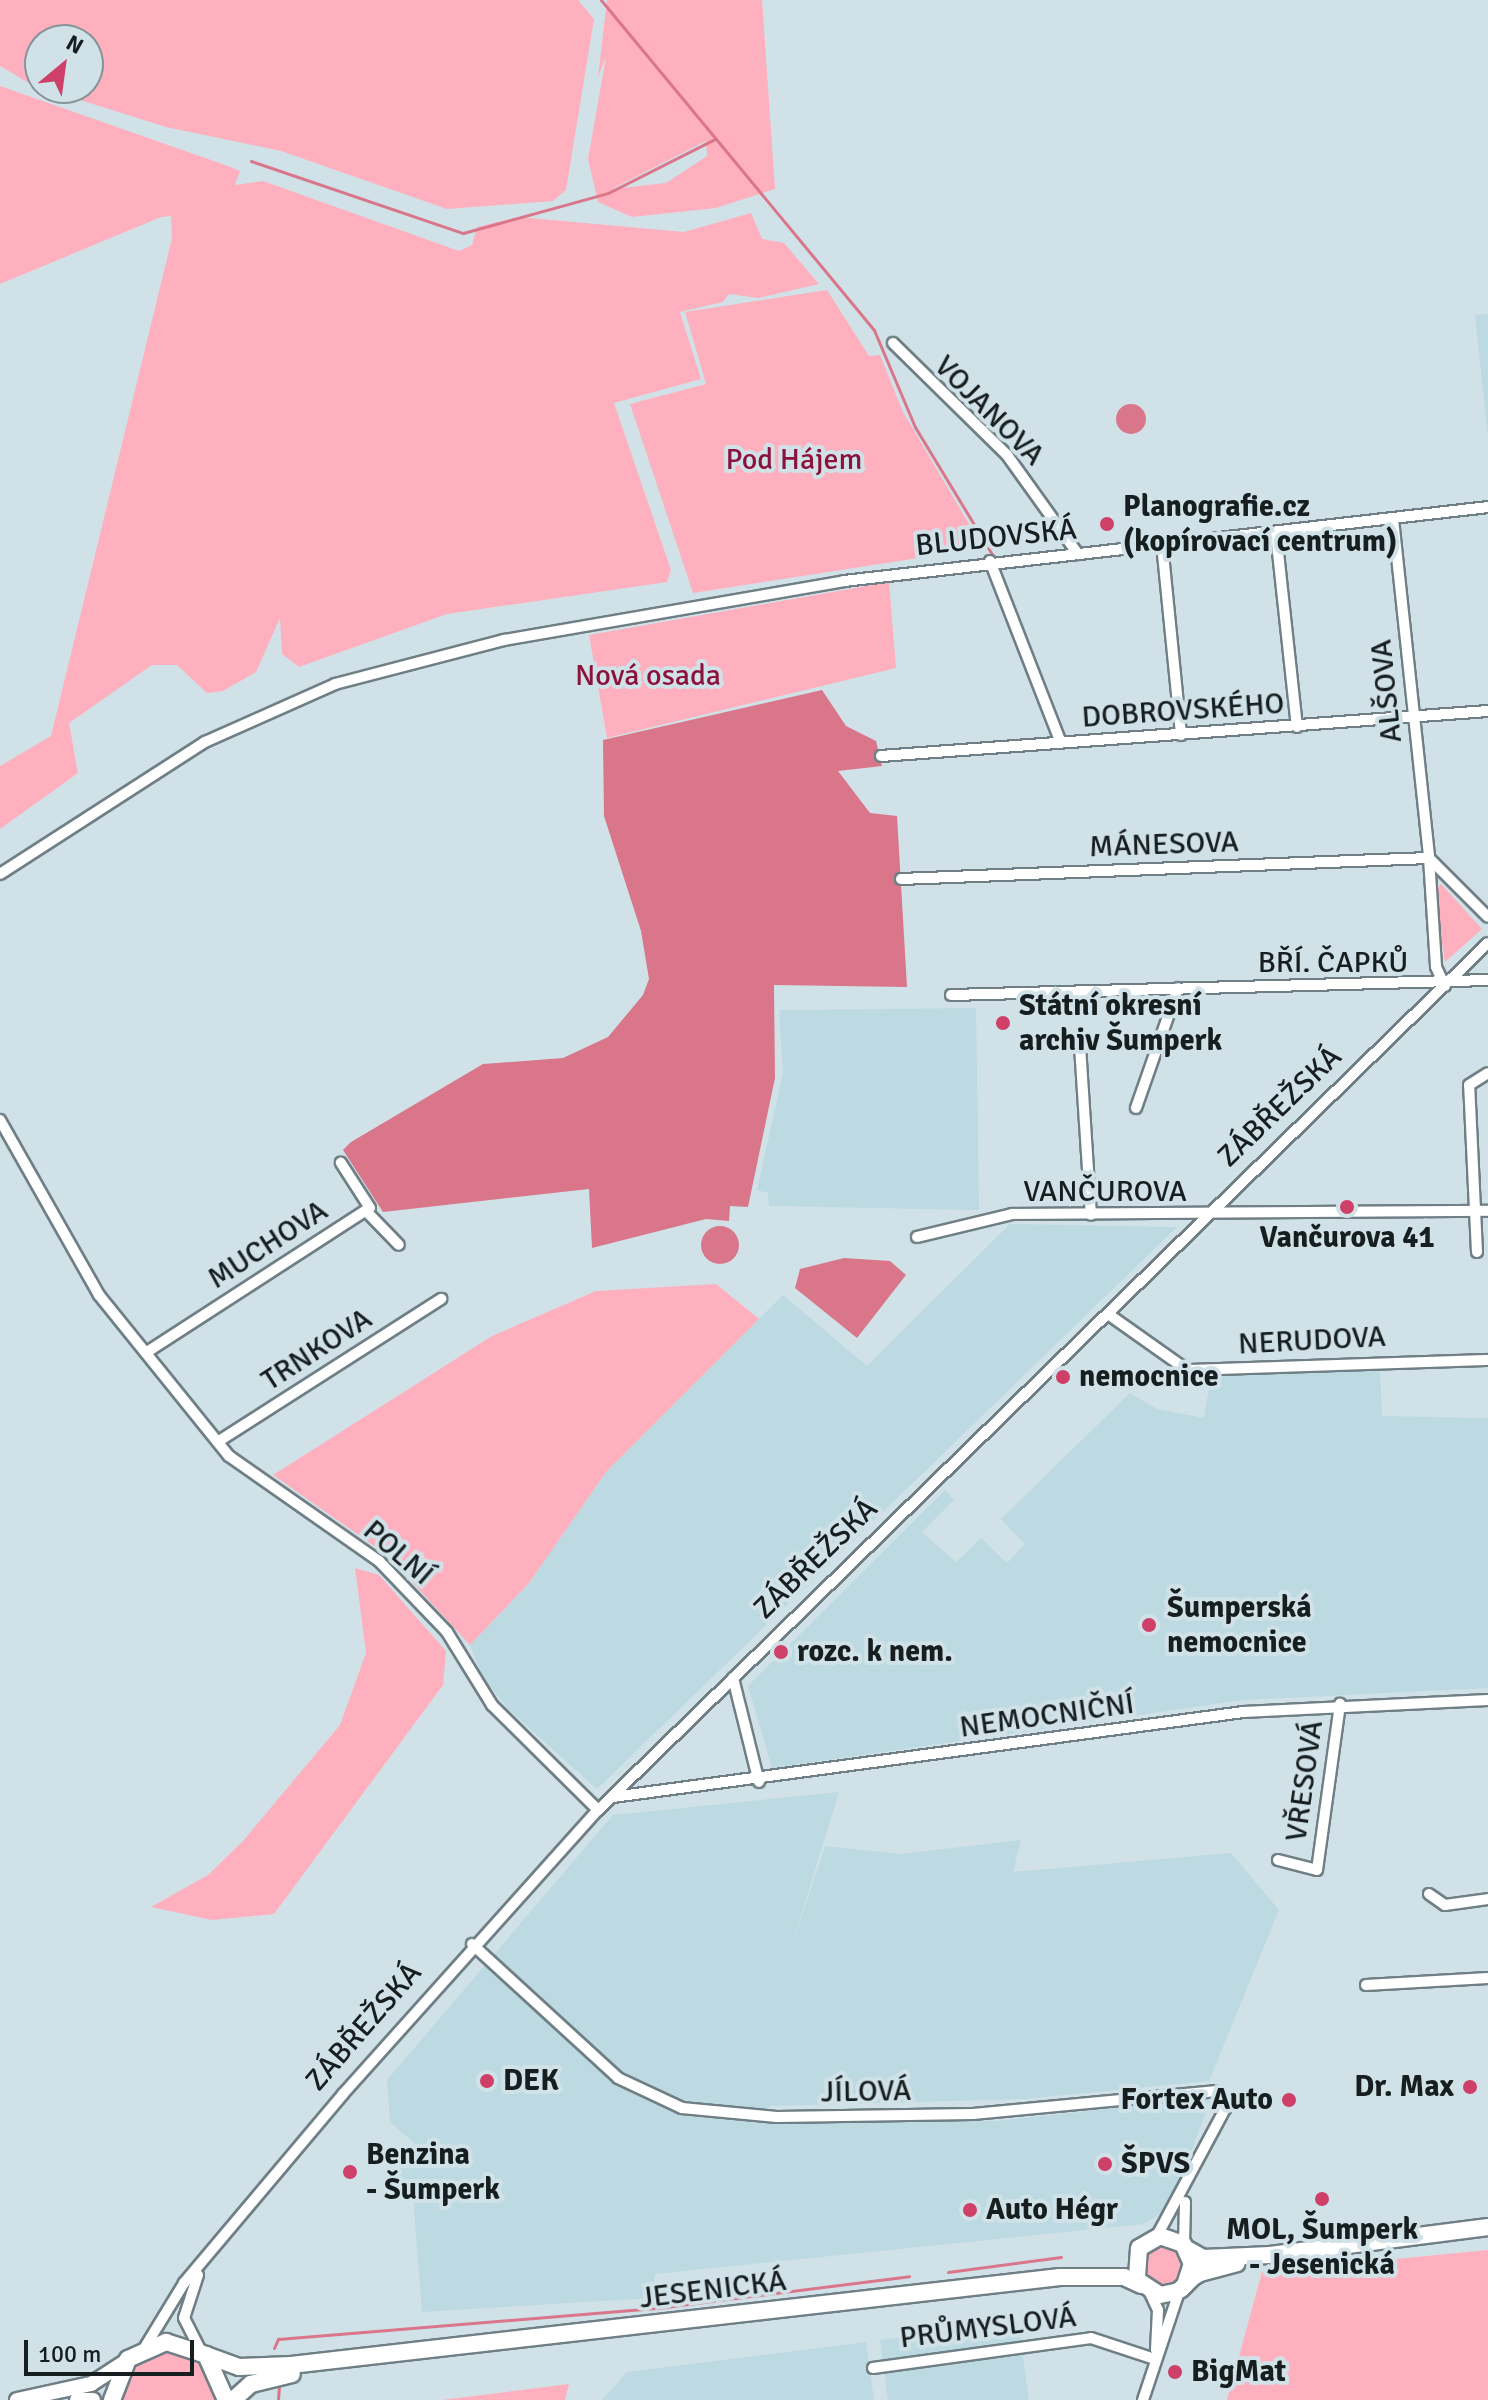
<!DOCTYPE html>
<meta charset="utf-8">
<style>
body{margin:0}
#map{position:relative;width:1488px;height:2400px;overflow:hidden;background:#d0e2e8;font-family:Signika,sans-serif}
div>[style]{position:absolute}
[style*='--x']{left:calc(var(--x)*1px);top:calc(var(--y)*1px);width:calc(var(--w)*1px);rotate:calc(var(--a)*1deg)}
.built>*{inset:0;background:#bdd9e1}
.green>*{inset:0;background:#ffb0be}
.round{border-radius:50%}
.forest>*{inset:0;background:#d9768a}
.stream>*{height:3px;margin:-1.5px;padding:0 1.5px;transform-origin:1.5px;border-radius:1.5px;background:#d9768a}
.roads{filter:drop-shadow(2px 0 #6f7f85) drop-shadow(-2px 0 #6f7f85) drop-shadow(0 2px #6f7f85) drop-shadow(0 -2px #6f7f85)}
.minor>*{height:10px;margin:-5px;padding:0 5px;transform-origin:5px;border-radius:5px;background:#fff}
.secondary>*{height:14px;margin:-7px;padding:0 7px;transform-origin:7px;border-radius:7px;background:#fff}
.primary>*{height:16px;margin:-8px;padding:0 8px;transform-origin:8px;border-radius:8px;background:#fff}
.dots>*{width:22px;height:22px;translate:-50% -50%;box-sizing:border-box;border:4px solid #d0e2e8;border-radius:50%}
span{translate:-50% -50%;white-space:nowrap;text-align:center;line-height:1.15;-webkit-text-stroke:8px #d0e2e8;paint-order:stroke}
.street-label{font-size:30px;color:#171e20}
.park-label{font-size:30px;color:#8b123c}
.poi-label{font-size:30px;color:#171e20;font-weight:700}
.left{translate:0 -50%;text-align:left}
.right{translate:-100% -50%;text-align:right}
.north{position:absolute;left:24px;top:24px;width:80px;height:80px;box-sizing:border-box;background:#d0e2e8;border:2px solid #869498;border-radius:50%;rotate:29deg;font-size:22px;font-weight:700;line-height:32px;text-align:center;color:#171e20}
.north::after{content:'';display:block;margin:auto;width:28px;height:36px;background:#ce4067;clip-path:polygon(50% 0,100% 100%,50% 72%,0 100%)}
.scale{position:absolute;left:24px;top:2340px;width:170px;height:36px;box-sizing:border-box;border:4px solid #171e20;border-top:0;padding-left:10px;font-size:24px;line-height:28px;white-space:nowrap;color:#171e20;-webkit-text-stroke:6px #d0e2e8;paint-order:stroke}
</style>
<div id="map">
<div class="built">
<div style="clip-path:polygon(1488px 314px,1488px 438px,1475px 315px)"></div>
<div style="clip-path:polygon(976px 1008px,979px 1210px,769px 1206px,768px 1193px,757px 1190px,783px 1073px,779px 1010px)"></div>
<div style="clip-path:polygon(1010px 1224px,1177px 1227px,597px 1789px,508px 1709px,482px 1676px,470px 1645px,529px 1583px,606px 1472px,783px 1295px,867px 1366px)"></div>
<div style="clip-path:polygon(1380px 1368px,1382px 1416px,1488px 1418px,1488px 1688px,1243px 1700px,772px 1768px,748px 1686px,945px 1490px,954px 1500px,922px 1532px,956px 1562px,981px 1538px,1007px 1563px,1025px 1544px,1001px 1519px,1130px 1393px,1157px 1409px,1204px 1418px,1211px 1376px)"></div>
<div style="clip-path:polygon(839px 1792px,792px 1945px,825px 1846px,901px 1854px,1021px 1840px,1013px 1872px,1231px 1853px,1279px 1910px,1209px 2081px,1025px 2099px,771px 2106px,752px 2123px,996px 2121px,1211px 2098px,1171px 2207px,1144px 2224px,655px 2274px,653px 2298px,422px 2312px,413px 2196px,391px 2176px,414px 2143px,390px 2122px,387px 2080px,613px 1815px)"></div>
<div style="clip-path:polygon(1018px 2323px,1029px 2400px,888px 2400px,880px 2340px)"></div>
<div style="clip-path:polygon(866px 2342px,874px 2400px,602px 2400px,627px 2372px)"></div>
</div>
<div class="green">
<div style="clip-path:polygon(0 0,578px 0,594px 19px,566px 190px,553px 201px,447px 209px,281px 151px,166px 127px,42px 88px,88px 88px,88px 40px,40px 40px,40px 87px,32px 85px,0 66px)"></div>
<div style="clip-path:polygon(evenodd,607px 0,762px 0,775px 189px,716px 208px,632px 217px,598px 202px,588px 159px,606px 57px,598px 77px,607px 0,706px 141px,707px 156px,666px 183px,612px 189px,706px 141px)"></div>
<div style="clip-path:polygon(0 86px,228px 166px,240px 171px,235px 185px,263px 181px,459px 251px,472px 245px,477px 227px,518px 217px,684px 232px,751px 213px,762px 239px,784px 243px,819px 284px,759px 298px,729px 294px,723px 302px,680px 312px,701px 379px,614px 403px,671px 570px,667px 582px,447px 614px,299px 667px,282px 654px,280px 618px,256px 672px,223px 691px,207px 693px,177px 665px,152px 665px,69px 723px,78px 773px,0 829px,0 766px,51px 736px,172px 238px,171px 216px,161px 217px,0 284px)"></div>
<div style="clip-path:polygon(827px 290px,869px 356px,880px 355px,903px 412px,983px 548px,693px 593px,630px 404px,706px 384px,685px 312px)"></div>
<div style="clip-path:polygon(889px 582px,896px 668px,607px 738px,589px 635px)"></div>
<div style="clip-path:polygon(1441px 884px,1482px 929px,1445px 962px,1434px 892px)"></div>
<div style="clip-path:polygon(716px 1284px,759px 1319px,606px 1472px,529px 1583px,470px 1645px,387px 1555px,273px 1475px,492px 1336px,596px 1291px)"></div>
<div style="clip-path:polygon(355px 1568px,379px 1575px,446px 1651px,443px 1685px,274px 1914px,212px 1920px,151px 1907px,208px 1875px,243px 1841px,340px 1725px,366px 1653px)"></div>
<div class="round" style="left:1143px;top:2245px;width:40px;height:40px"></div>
<div style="clip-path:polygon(1488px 2250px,1488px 2400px,1227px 2400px,1262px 2272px)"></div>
<div style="clip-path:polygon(170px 2352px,203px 2366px,217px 2400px,123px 2400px,136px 2365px)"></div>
<div style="clip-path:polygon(569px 2384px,565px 2400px,442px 2400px)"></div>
</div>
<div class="forest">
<div class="round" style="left:1116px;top:404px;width:30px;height:30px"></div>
<div style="clip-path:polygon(822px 690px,846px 726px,876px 741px,882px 766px,838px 771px,870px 813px,897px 816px,907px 987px,774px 985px,775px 1078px,748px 1207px,730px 1206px,729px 1221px,706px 1219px,592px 1248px,589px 1189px,383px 1212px,343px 1150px,351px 1142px,483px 1064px,563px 1058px,608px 1037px,643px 995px,649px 979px,641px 931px,604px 816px,603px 740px)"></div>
<div class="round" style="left:701px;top:1226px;width:38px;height:38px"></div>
<div style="clip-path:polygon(844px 1258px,890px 1261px,906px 1275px,857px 1338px,795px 1288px,800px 1269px)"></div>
</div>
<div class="stream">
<div style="--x:601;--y:0;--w:428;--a:50.4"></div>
<div style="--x:874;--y:330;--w:105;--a:67.1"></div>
<div style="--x:915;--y:427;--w:154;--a:58.8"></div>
<div style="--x:251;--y:161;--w:224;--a:18.8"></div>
<div style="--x:463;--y:233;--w:150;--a:-15.4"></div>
<div style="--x:608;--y:193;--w:120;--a:-26.8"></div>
<div style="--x:948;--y:2272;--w:114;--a:-7.6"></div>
<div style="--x:274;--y:2348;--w:10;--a:-66"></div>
<div style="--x:278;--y:2339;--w:388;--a:-4.7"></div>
<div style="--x:665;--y:2307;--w:246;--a:-7.2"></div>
<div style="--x:278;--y:2400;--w:14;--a:-86"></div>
</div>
<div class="roads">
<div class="minor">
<div style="--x:893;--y:343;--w:160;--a:44.5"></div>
<div style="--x:1007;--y:455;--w:122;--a:54.4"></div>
<div style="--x:1393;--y:519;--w:341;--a:83.9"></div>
<div style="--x:1429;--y:858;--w:83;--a:45"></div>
<div style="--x:1276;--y:534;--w:194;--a:83.8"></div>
<div style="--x:1162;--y:544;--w:192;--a:84.3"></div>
<div style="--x:990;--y:561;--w:195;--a:68.7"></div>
<div style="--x:881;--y:756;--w:609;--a:-4.24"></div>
<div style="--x:0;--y:874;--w:244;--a:-32.8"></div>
<div style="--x:205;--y:742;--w:142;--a:-24"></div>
<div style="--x:335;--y:684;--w:175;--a:-14.6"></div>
<div style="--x:504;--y:640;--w:345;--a:-9.8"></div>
<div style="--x:844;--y:581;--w:648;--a:-6.55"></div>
<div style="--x:901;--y:879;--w:528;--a:-2.28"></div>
<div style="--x:1429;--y:858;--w:109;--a:86.3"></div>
<div style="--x:1436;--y:967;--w:21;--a:65"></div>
<div style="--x:951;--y:995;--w:537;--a:-1.6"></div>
<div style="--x:1080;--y:1046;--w:169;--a:86.3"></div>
<div style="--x:1136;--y:1108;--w:127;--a:-70.7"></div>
<div style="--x:0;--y:1120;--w:201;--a:60.5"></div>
<div style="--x:99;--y:1295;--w:207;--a:51.1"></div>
<div style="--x:229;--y:1456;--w:183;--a:35"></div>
<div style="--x:379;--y:1561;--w:98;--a:46.2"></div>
<div style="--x:447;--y:1632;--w:86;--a:58.3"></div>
<div style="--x:492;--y:1705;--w:149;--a:44.7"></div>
<div style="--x:366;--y:1211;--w:47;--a:45.9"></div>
<div style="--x:917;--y:1237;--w:98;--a:-13.6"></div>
<div style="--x:1012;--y:1214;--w:476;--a:-0.4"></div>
<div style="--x:1477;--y:1252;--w:167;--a:-92.7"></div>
<div style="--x:1469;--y:1085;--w:22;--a:-32"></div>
<div style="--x:1108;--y:1314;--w:97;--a:35.3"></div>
<div style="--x:1187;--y:1370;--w:301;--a:-1.9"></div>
<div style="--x:147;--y:1352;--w:265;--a:-32.9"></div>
<div style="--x:370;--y:1208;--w:54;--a:-122.8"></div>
<div style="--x:219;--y:1441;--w:264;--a:-32.6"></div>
<div style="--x:733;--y:1678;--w:107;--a:76"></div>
<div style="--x:613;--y:1797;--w:636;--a:-7.68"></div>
<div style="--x:1243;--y:1712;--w:245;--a:-2.8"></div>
<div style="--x:1278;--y:1860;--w:40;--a:14.4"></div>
<div style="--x:1317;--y:1870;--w:168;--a:-82.1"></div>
<div style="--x:1429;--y:1894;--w:19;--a:35"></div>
<div style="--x:1445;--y:1905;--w:43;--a:-7.9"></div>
<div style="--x:472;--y:1944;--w:198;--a:42.5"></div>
<div style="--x:618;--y:2078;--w:71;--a:25.1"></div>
<div style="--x:682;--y:2108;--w:95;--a:5.4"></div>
<div style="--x:777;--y:2117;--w:196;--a:-0.9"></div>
<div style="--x:973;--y:2114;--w:245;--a:-5.4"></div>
<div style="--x:1217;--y:2091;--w:20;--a:66"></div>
<div style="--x:1225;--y:2109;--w:144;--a:118.2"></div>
<div style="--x:1366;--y:1985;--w:122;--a:-3.3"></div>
<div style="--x:1184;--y:2244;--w:42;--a:-88.6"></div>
<div style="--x:198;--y:2275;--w:45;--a:108"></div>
<div style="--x:184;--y:2318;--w:37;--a:63"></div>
<div style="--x:1150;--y:2293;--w:19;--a:65"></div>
<div style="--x:1158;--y:2310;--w:40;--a:92.9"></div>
<div style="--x:145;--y:2347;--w:75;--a:-58.6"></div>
<div style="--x:184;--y:2283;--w:247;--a:-49.9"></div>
<div style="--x:343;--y:2094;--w:382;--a:-48.1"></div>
<div style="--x:598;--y:1810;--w:1242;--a:-44.25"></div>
<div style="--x:873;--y:2368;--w:220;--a:-7.8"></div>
<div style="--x:1091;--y:2338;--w:67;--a:18.2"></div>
<div style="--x:1143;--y:2400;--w:117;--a:-71.6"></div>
</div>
<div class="secondary">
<div style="--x:17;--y:2400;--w:76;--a:-12.2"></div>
<div style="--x:91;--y:2384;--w:44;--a:-33"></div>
<div style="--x:77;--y:2400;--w:16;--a:0"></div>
</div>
<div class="primary">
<div style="--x:1187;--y:2249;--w:18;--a:29"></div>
<div style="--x:1203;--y:2258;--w:67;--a:-2.6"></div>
<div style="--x:1270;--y:2255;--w:220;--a:-7.3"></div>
<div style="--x:1185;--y:2285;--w:22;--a:-72"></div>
<div style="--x:1192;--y:2264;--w:22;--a:-114"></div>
<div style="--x:1183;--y:2244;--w:24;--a:-161"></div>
<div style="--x:1160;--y:2236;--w:24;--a:150"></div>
<div style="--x:1139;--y:2248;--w:32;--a:94"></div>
<div style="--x:1137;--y:2280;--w:27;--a:33"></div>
<div style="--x:1160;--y:2295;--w:16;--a:-11"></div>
<div style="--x:1176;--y:2292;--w:6;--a:-31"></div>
<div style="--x:1181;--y:2289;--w:17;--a:-45"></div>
<div style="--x:1193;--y:2277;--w:8;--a:-30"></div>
<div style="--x:1200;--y:2273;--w:38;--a:-15"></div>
<div style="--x:206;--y:2355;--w:35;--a:20"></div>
<div style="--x:239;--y:2367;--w:52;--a:-2.2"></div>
<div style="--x:291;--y:2365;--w:774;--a:-6.53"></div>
<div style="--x:1060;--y:2277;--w:64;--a:0"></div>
<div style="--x:1124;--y:2277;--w:19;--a:25"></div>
<div style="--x:112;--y:2400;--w:44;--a:-68.7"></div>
<div style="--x:128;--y:2359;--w:42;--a:-24.1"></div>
<div style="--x:166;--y:2342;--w:42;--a:18"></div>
<div style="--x:206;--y:2355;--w:49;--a:66"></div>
<div style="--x:233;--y:2400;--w:24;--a:-42"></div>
<div style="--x:251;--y:2384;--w:42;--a:-13.7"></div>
</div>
</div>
<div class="dots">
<div style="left:1107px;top:524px;background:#ce4067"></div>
<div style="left:1003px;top:1023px;background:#ce4067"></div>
<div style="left:1347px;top:1207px;background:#ce4067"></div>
<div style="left:1063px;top:1377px;background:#ce4067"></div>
<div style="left:1149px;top:1625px;background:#ce4067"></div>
<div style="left:781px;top:1652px;background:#ce4067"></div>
<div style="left:487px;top:2081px;background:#ce4067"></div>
<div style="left:1470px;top:2087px;background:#ce4067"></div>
<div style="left:1289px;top:2100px;background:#ce4067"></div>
<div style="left:1105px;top:2164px;background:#ce4067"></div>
<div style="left:350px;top:2172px;background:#ce4067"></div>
<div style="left:1322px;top:2199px;background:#ce4067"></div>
<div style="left:970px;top:2210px;background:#ce4067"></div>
<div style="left:1175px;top:2372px;background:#ce4067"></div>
</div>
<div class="street-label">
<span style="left:989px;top:411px;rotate:45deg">VOJANOVA</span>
<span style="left:996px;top:538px;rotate:-6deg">BLUDOVSKÁ</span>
<span style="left:1387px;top:691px;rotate:-96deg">ALŠOVA</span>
<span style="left:1183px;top:711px;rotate:-4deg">DOBROVSKÉHO</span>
<span style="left:1164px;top:845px;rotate:-2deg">MÁNESOVA</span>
<span style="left:1333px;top:963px">BŘÍ. ČAPKŮ</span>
<span style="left:1280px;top:1107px;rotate:-44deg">ZÁBŘEŽSKÁ</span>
<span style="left:1105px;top:1192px">VANČUROVA</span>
<span style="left:268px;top:1245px;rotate:-33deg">MUCHOVA</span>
<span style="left:1312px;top:1341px;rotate:-3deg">NERUDOVA</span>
<span style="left:317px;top:1350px;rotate:-33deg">TRNKOVA</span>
<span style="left:398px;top:1553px;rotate:41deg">POLNÍ</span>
<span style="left:816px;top:1559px;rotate:-44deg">ZÁBŘEŽSKÁ</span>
<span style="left:1047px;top:1716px;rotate:-8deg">NEMOCNIČNÍ</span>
<span style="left:1305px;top:1781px;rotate:-82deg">VŘESOVÁ</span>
<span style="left:364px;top:2027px;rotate:-49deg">ZÁBŘEŽSKÁ</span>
<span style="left:866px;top:2092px;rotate:-1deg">JÍLOVÁ</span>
<span style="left:713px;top:2290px;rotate:-7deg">JESENICKÁ</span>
<span style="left:988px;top:2328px;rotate:-7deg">PRŮMYSLOVÁ</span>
</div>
<div class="park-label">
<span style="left:794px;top:460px">Pod Hájem</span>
<span style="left:648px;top:676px">Nová osada</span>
</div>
<div class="poi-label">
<span class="left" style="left:1123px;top:524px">Planografie.cz<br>(kopírovací centrum)</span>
<span class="left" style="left:1019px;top:1023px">Státní okresní<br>archiv Šumperk</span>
<span style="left:1347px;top:1238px">Vančurova 41</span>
<span class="left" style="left:1079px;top:1377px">nemocnice</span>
<span class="left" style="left:1167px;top:1625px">Šumperská<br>nemocnice</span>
<span class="left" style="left:797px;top:1652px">rozc. k nem.</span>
<span class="left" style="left:503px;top:2081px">DEK</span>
<span class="right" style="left:1454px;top:2087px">Dr. Max</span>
<span class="right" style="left:1273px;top:2100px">Fortex Auto</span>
<span class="left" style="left:366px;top:2172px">Benzina<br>- Šumperk</span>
<span class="left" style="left:1121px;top:2164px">ŠPVS</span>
<span class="left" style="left:986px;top:2210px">Auto Hégr</span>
<span style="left:1322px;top:2247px">MOL, Šumperk<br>- Jesenická</span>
<span class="left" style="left:1191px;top:2372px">BigMat</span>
</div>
<div class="north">N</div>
<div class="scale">100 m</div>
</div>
